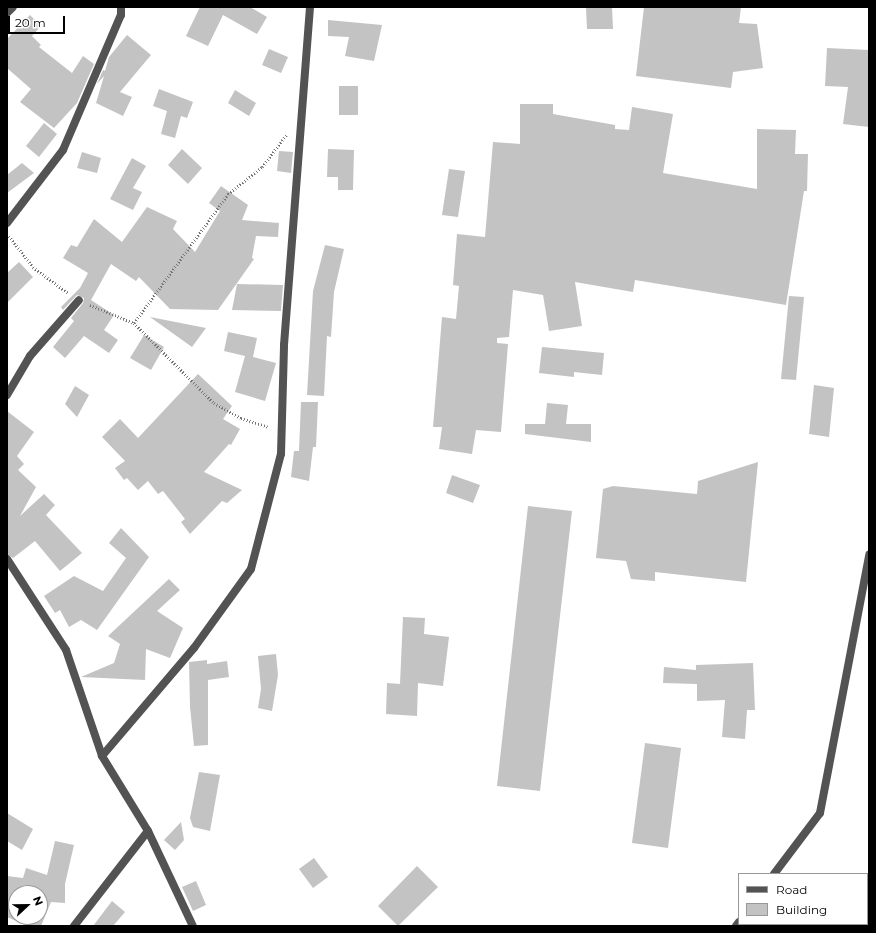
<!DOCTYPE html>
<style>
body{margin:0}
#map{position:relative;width:876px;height:933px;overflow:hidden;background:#fff;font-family:Montserrat,sans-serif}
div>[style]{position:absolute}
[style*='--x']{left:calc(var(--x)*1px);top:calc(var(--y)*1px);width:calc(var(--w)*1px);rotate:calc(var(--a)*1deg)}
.building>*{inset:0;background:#c3c3c3}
.path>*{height:2.5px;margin-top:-1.25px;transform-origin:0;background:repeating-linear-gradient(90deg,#757575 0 1px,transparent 0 3px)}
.minor>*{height:8px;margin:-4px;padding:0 4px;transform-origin:4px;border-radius:4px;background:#535353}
span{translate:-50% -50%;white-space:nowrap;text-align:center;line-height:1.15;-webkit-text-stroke:4px #fff;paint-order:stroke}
.frame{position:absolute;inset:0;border:8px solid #000;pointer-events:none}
.legend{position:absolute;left:738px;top:873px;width:130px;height:52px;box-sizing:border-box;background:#fff;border:1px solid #999;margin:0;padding:5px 7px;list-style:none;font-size:12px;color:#000}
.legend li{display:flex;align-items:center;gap:8px;height:20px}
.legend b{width:20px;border:1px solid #999}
.north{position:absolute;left:8px;top:885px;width:40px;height:40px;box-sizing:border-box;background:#fff;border:1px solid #999;border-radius:50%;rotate:68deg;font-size:11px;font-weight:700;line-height:16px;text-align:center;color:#000}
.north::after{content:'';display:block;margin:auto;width:14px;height:18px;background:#000;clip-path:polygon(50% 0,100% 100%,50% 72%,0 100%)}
.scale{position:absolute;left:8px;top:16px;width:57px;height:18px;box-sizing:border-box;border:2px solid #000;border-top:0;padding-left:5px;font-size:12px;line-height:14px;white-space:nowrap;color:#000;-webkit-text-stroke:3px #fff;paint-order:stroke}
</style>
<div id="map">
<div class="building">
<div style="clip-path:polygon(200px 7px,250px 7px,267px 17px,257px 34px,223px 15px,208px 46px,186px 36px)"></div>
<div style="clip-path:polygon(586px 7px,612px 7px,613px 29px,587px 29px)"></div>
<div style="clip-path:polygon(644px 7px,741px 7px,739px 23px,757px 24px,763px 68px,733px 72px,731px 88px,636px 76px)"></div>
<div style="clip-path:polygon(30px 15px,41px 26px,32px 36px,41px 45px,39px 47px,72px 73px,83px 56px,94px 64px,77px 103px,54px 128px,20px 102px,31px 89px,7px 68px,7px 39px)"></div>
<div style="clip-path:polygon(328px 20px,382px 25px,374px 61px,345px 56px,349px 37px,328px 36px)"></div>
<div style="clip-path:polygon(127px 35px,151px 55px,120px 92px,132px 97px,123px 116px,96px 103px,104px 76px,97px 84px,103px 70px,105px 71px,109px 57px)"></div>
<div style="clip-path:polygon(827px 48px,869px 50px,869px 127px,843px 124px,848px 87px,825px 86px)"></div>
<div style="clip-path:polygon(269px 49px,288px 57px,281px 73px,262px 65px)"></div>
<div style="clip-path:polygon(339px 86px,358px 86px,358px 115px,339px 115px)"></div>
<div style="clip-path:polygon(159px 89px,193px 102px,187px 118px,181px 116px,175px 138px,161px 134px,167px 111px,153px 106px)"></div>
<div style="clip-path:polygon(235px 90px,256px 103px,249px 116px,228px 103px)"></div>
<div style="clip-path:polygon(520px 104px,553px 104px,553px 114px,615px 125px,615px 129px,629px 130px,632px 107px,673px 114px,663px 173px,757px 189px,757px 129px,796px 130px,795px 154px,808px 154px,807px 191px,804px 191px,786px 305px,635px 280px,633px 292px,575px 282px,582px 326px,549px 331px,543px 295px,513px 290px,509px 337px,497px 338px,497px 343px,508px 344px,501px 432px,476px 430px,472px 454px,439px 449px,442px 427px,433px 427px,442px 317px,456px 319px,459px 286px,453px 285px,457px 234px,485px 237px,493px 142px,520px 144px)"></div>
<div style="clip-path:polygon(44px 123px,57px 134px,39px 157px,26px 146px)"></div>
<div style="clip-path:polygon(182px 149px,202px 168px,188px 184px,168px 165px)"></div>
<div style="clip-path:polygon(328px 149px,354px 150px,353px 190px,338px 190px,338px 177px,327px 177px)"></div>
<div style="clip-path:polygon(279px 151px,293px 152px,291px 173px,277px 171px)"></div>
<div style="clip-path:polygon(82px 152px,101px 158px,97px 173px,77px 168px)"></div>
<div style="clip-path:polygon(132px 158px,146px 166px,133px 188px,142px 192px,133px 210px,110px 199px)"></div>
<div style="clip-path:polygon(22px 163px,34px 173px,7px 193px,7px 175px)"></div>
<div style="clip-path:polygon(449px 169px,465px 171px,458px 217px,442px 215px)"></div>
<div style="clip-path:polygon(221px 186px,248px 205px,242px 220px,279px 223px,278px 237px,256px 236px,252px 258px,254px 259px,218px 310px,170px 309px,139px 277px,136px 281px,111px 264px,91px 300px,114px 315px,104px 330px,118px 340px,109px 353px,84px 336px,65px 358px,53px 347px,74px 321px,71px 318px,83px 303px,84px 298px,77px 295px,63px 310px,61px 307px,80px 288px,88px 273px,63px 258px,71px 245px,77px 247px,94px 219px,122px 242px,147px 207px,177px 221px,173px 229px,195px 252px,220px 211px,209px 203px)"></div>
<div style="clip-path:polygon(325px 245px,344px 249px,334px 292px,331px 337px,327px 336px,324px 396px,307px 395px,313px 291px)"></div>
<div style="clip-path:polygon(19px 262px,33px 277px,7px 303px,7px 273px)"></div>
<div style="clip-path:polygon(237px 284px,283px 285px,281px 311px,232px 310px)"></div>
<div style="clip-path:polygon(789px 296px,804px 297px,796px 380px,781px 379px)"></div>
<div style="clip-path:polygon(150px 317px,206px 328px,192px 347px)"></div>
<div style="clip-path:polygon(228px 332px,257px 338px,253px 357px,276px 363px,265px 401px,235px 392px,245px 356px,224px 351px)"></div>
<div style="clip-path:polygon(144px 335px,164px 347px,151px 370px,130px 358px)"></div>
<div style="clip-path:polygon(542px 347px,604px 353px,602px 375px,574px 372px,574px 377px,539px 373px)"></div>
<div style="clip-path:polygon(198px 374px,232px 406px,223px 419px,240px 429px,231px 445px,229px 444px,204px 472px,242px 490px,227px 503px,222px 501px,190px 534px,181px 522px,185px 519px,163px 491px,158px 494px,148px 481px,138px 490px,127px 478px,124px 480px,115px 468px,125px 461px,102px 437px,120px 419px,138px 438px)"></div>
<div style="clip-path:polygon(814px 385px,834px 388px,829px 437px,809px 434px)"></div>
<div style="clip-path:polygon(75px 386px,89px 395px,77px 417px,65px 404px)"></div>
<div style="clip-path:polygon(301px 402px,318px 402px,316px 447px,313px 447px,309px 481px,291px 477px,294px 451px,299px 451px)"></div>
<div style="clip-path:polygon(547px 403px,568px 405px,566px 424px,591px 424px,591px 442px,525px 434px,525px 424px,545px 424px)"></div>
<div style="clip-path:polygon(7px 411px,34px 432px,17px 456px,24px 464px,18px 470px,36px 487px,20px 516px,44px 494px,55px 505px,46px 515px,82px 553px,60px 571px,35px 541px,13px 558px,7px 554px)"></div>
<div style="clip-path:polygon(758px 462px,746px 582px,655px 572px,655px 581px,631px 579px,626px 561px,596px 558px,603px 489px,613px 486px,697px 494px,698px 481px)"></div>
<div style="clip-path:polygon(452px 475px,480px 485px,473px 503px,446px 493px)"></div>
<div style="clip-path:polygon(528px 506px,572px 511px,540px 791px,497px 786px)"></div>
<div style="clip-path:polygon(121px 528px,149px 557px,97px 630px,81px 620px,69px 627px,60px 610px,55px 613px,44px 596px,74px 576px,103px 591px,126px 558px,109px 543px)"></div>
<div style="clip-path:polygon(169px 579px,180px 590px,157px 611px,183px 628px,170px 658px,146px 649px,145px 680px,81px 677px,114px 663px,120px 644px,108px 636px)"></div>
<div style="clip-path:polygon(403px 617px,425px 618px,424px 634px,449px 637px,443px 686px,418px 683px,417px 716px,386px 714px,387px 683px,400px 684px)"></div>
<div style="clip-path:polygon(276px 654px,278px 675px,272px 711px,258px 708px,261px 689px,258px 656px)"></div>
<div style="clip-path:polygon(207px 660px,207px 664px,227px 661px,229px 677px,208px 680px,208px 745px,194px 746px,190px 707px,189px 662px)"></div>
<div style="clip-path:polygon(753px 663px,755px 710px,747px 710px,745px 739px,722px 737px,725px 700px,697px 701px,697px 684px,663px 683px,664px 667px,696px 670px,696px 665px)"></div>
<div style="clip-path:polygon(645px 743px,681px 748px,668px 848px,632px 843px)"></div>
<div style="clip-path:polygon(199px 772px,220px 775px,210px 831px,193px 827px,190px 818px)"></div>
<div style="clip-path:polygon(7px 813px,33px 829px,22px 850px,7px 841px)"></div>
<div style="clip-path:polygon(181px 822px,184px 840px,175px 850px,164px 840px)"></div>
<div style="clip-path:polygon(evenodd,55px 841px,74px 845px,65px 884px,65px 903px,51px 902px,41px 926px,28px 926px,7px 917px,7px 876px,23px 878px,26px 868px,47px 875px,55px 841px,16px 893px,40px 893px,40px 917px,16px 917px,16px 893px)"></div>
<div style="clip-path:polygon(314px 858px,328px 877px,313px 888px,299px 869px)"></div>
<div style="clip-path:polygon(417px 866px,438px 887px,398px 926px,378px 906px)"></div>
<div style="clip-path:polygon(196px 881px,206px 905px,193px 911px,182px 887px)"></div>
<div style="clip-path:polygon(112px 901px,125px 912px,113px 926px,93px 926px)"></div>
</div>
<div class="path">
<div style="--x:9;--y:236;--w:39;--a:52"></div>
<div style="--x:33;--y:267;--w:44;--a:36.6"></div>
<div style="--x:90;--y:305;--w:48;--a:22.2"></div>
<div style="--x:134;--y:323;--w:113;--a:45"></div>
<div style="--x:214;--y:403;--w:31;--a:29"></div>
<div style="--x:241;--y:418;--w:28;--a:18"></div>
<div style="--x:134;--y:323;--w:160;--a:-53.9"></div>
<div style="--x:228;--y:194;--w:43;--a:-38.5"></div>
<div style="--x:262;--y:167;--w:41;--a:-52.9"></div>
</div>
<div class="minor">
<div style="--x:7;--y:13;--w:8;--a:-45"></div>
<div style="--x:7;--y:223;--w:92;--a:-52.5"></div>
<div style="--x:63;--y:150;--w:147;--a:-66.8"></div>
<div style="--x:121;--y:15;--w:8;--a:-90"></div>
<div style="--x:7;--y:395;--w:45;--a:-59.5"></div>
<div style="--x:30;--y:356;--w:74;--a:-48.8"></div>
<div style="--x:7;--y:559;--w:108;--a:57"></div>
<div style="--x:66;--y:650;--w:112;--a:71.2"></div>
<div style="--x:102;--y:756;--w:88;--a:58.5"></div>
<div style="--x:148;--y:831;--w:105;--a:64.7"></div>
<div style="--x:102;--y:756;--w:142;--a:-49.6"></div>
<div style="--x:194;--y:648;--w:97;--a:-54.2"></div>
<div style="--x:251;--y:569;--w:119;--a:-75.4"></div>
<div style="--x:281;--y:454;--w:109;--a:-88.4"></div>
<div style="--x:284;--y:345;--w:339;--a:-85.6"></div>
<div style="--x:774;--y:874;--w:76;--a:-53"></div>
<div style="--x:820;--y:813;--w:263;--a:-79.2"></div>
<div style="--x:74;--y:926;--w:120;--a:-52.1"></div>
<div style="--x:736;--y:926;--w:5;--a:-53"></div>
</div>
<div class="frame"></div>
<ul class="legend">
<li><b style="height:5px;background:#535353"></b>Road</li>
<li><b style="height:11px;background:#c3c3c3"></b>Building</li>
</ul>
<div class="north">N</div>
<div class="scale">20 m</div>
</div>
